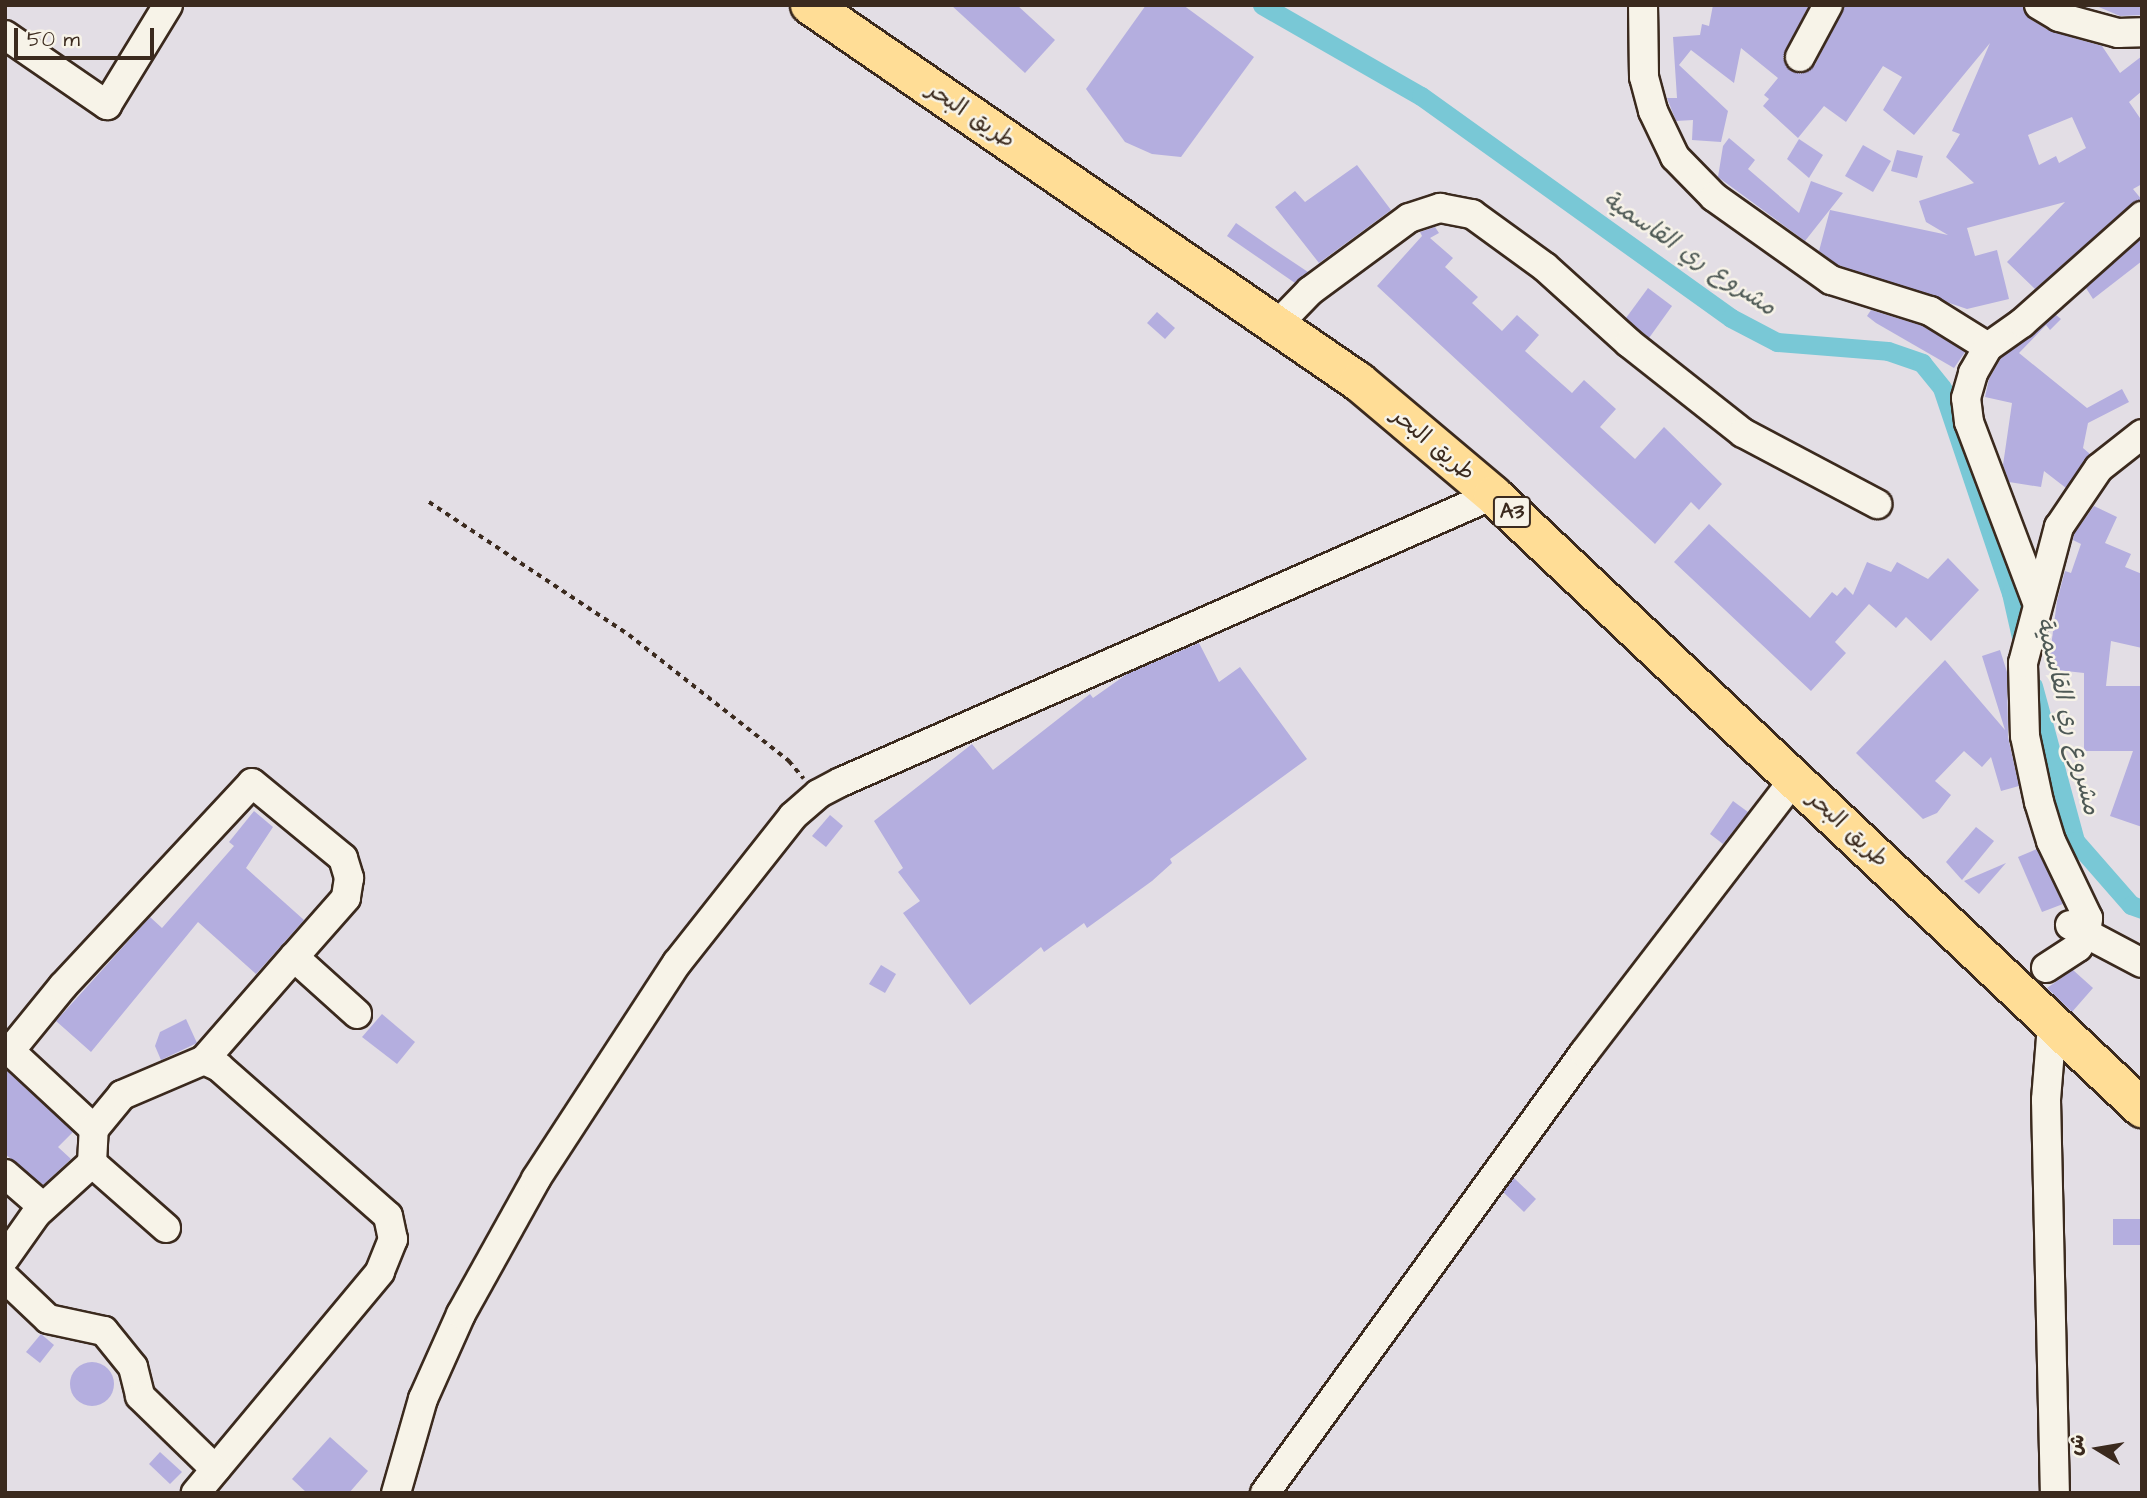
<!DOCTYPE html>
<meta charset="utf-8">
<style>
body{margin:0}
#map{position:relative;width:2147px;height:1498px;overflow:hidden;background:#e3dee5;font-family:"Architects Daughter","Playpen Sans Arabic",sans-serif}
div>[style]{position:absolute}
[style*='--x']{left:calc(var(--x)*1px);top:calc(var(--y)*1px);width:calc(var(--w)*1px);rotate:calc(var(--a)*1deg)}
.canal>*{height:19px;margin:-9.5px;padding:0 9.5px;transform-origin:9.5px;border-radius:9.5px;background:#79c8d6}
.building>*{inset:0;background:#b4aedf}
.round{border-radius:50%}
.path>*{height:3.5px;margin-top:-1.75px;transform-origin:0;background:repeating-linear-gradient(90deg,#3b2a1e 0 5px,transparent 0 10px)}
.roads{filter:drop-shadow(2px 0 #3b2a1e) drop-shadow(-2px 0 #3b2a1e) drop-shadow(0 2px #3b2a1e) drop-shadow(0 -2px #3b2a1e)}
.minor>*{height:28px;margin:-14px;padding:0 14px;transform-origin:14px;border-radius:14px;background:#f7f3e8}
.highway>*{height:38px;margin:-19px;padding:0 19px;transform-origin:19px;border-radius:19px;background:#ffdd96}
span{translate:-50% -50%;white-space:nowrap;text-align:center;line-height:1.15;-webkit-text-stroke:5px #f7f3e8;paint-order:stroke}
.shield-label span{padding:2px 5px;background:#f7f3e8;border:2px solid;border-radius:5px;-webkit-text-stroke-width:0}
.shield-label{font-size:21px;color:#3b2a1e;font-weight:700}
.street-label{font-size:23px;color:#3b2a1e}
.water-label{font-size:24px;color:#4e5955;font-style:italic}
.frame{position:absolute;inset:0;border:7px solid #3b2a1e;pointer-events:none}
.north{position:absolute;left:2063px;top:1414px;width:70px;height:70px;-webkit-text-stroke:5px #f7f3e8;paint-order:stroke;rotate:281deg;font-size:19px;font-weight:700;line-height:28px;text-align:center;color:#3b2a1e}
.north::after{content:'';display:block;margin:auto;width:24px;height:32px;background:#3b2a1e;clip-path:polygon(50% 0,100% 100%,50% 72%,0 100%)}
.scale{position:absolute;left:14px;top:28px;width:140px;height:32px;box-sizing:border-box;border:4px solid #3b2a1e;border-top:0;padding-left:9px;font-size:21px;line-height:24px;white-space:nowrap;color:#3b2a1e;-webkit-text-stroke:5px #f7f3e8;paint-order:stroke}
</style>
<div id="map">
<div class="canal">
<div style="--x:1262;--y:5;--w:183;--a:29.8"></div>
<div style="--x:1421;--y:96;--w:381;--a:35.6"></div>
<div style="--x:1731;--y:318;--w:52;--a:27.6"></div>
<div style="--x:1777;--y:342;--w:111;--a:4.6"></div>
<div style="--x:1888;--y:351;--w:36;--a:19"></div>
<div style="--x:1922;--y:363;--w:32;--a:51"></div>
<div style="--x:1942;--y:388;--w:216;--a:71.4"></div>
<div style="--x:2011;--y:593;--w:58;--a:77.2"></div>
<div style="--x:2033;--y:686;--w:161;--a:74.8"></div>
<div style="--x:2075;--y:841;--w:85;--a:48.8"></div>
<div style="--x:2131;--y:905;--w:12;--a:20"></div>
</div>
<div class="building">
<div style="clip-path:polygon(951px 5px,1017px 5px,1055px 40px,1025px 73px)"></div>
<div style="clip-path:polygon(1146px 5px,1183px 5px,1254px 57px,1181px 157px,1152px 154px,1125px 142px,1086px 89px)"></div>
<div style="clip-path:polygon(evenodd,1713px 5px,1809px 5px,1783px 57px,1786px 66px,1800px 74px,1815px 65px,1845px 5px,2022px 5px,2030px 19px,2050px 31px,2102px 46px,2120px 73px,2142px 56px,2142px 91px,2129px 102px,2142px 121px,2142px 184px,2133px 189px,2142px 200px,2131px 204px,2035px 289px,2007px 262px,2065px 202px,1967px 228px,1975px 256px,1997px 250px,2009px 299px,1967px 309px,1838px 265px,1819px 251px,1830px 210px,1948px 235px,1926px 222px,1919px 201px,1974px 183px,1946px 157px,1960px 134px,1952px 131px,1990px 43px,1914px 135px,1883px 110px,1902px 77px,1883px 66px,1846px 122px,1824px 106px,1798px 138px,1763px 106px,1769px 99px,1764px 95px,1778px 78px,1741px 48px,1734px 83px,1691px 50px,1679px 65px,1728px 111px,1721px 142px,1692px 140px,1693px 120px,1676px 121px,1667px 98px,1677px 98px,1673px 37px,1700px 35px,1702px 24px,1709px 26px,1713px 5px,2072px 117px,2086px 148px,2059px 163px,2056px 156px,2039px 165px,2028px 135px,2072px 117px)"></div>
<div style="clip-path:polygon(2094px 5px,2142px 5px,2142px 15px,2120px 16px)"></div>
<div style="clip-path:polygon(1729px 138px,1755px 160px,1748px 169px,1799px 213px,1811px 181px,1843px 193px,1805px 241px,1718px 177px,1723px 146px)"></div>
<div style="clip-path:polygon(1799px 139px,1823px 155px,1809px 178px,1787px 159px)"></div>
<div style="clip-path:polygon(1863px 145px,1891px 161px,1873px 192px,1845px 176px)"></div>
<div style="clip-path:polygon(1897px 150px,1923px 156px,1917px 178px,1891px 171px)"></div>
<div style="clip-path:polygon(1357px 165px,1391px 210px,1319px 263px,1275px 207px,1295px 191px,1305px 202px)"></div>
<div style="clip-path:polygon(1236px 223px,1272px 248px,1308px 272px,1295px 283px,1227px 236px)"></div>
<div style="clip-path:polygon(1435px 227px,1439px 233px,1430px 238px,1453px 258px,1445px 267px,1478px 297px,1472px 303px,1502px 331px,1517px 315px,1539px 335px,1525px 351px,1572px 393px,1584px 380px,1616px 409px,1600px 427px,1635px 459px,1664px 427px,1722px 484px,1699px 510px,1691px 502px,1655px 544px,1377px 286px,1422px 236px,1420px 232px)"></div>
<div style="clip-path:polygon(2142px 238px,2142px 261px,2093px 299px,2086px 288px)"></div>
<div style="clip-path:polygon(1648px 288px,1672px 306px,1649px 338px,1626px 318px)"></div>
<div style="clip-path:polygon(1871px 310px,1923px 326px,1965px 352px,1954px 368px,1876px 323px,1867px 316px)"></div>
<div style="clip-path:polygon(1157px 312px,1175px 328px,1165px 339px,1147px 323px)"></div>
<div style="clip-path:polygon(2056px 315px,2061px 319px,2050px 330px,2046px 325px,2019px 353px,2087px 408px,2122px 389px,2129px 402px,2088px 423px,2083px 448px,2090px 454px,2066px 488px,2044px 471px,2041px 487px,2009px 482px,2003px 465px,2012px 403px,1985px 397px,1989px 379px,2001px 358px)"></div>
<div style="clip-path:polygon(2094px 506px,2117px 517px,2105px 543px,2131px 554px,2125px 567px,2142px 574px,2142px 648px,2111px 641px,2106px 686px,2142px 686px,2142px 827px,2110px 816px,2133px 751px,2084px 751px,2084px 673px,2048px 669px,2057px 601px,2065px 571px,2071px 573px,2081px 544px,2073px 540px,2074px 534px)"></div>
<div style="clip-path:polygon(1709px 524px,1810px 618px,1832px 592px,1837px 596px,1845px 587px,1853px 595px,1867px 562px,1891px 572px,1897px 562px,1928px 579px,1948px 558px,1979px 590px,1931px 641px,1906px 617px,1896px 628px,1869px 604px,1835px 642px,1846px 653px,1811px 691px,1674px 562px)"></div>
<div style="clip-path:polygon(1199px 643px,1219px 682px,1240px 667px,1307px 759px,1170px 859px,1172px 863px,1152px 881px,1087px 928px,1084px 923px,1044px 952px,1041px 947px,970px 1005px,903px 913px,920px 901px,898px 872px,903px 868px,874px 821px,972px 744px,993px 770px,1090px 694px,1093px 698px,1127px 674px)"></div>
<div style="clip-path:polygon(2000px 650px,2007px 672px,2008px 737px,2019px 786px,2001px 791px,1991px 757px,1982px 767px,1964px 751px,1935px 781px,1951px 795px,1937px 813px,1923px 819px,1856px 753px,1945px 660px,2005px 730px,1982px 656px)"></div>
<div style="clip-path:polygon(1733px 801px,1748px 812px,1723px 844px,1710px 834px)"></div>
<div style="clip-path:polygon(254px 811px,273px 827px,246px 868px,304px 920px,256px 974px,198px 922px,91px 1052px,56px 1021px,150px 917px,162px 928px,234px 846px,229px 842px)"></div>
<div style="clip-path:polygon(830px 815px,843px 826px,826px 847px,812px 836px)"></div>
<div style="clip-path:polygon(1976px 827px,1994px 841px,1962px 880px,1946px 862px)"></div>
<div style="clip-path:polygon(2037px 849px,2063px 904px,2042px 912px,2018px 857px)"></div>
<div style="clip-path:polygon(2006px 863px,1979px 894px,1964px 881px)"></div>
<div style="clip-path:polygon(881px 965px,896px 974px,885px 993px,869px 984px)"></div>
<div style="clip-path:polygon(2073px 970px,2093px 988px,2072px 1012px,2047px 988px)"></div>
<div style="clip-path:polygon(382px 1014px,415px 1042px,397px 1064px,362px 1037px)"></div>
<div style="clip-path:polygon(186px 1019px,197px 1043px,161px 1060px,155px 1046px,160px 1032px)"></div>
<div style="clip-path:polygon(5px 1069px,73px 1132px,58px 1147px,71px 1159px,43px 1185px,5px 1154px)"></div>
<div style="clip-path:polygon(1514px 1178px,1536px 1199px,1524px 1212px,1503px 1192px)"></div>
<div style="clip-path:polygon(2113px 1219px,2142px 1219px,2142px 1245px,2113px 1245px)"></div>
<div style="clip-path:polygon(41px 1334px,54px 1345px,40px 1363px,26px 1352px)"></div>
<div class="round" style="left:70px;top:1362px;width:44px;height:44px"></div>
<div style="clip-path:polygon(330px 1437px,368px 1471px,349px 1493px,307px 1493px,292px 1479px)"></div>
<div style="clip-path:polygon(160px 1452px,182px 1472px,170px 1484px,149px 1464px)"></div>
</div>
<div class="path">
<div style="--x:429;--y:502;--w:240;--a:33.6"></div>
<div style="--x:629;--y:635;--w:204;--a:38.2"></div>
<div style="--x:789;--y:761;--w:23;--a:50"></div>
</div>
<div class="roads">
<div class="minor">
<div style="--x:1643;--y:5;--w:72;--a:89.2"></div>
<div style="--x:1644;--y:77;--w:35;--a:75"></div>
<div style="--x:1653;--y:111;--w:51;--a:64.4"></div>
<div style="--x:1675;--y:157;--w:56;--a:45.7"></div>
<div style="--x:1714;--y:197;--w:143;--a:35.4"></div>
<div style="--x:1831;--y:280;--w:104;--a:17.4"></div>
<div style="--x:1930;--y:311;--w:68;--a:31.8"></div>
<div style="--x:2039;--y:5;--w:23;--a:31"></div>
<div style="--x:2059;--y:17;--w:61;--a:15.2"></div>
<div style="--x:2118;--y:33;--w:24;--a:-2"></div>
<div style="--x:5;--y:35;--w:124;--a:34.5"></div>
<div style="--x:107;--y:105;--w:117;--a:-58.6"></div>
<div style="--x:1800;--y:57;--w:59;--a:-61.7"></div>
<div style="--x:1278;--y:324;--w:46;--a:-45.9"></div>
<div style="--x:1310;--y:291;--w:123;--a:-36.4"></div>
<div style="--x:1409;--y:218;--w:33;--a:-18"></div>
<div style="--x:1440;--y:208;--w:33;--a:11"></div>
<div style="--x:1472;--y:214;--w:90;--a:36"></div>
<div style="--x:1545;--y:267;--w:113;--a:42.1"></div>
<div style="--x:1629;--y:343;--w:145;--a:38.3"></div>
<div style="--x:1743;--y:433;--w:152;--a:27.9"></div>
<div style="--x:2037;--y:602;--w:192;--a:-110.7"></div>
<div style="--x:1969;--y:422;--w:24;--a:-97"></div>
<div style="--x:1966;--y:398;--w:26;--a:-74"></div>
<div style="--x:1973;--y:373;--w:30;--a:-60"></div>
<div style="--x:1988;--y:347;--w:42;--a:-35.2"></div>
<div style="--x:2022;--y:323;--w:161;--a:-41.7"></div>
<div style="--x:2070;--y:925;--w:81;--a:27.8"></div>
<div style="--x:2046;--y:968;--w:38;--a:-33"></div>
<div style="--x:2078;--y:947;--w:14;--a:-56"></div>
<div style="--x:2086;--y:935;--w:17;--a:-83"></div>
<div style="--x:2088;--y:918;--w:85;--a:-115.7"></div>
<div style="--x:2051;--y:841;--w:41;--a:-107.1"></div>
<div style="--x:2039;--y:802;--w:67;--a:-102"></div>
<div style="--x:2025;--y:736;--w:73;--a:-91.6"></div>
<div style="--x:2023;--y:663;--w:141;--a:-75.2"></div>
<div style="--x:2059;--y:527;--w:71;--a:-55.9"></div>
<div style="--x:2099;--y:468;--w:55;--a:-38.3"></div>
<div style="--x:2052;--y:1025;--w:75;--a:94.6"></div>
<div style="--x:2046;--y:1100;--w:393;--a:88.7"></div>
<div style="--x:204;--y:1060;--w:137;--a:-48.9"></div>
<div style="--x:294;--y:957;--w:85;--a:42.1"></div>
<div style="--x:94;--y:1129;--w:115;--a:-137.1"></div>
<div style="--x:10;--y:1051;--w:84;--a:-50.8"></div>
<div style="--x:63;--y:986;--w:277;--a:-47"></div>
<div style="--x:252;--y:783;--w:118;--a:39.5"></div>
<div style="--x:343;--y:858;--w:21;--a:73"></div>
<div style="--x:349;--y:878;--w:20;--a:99"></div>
<div style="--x:346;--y:898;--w:79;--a:131.4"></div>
<div style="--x:5;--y:1174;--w:50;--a:41"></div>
<div style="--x:166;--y:1228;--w:98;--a:-138.7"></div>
<div style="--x:92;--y:1163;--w:34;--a:-87"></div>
<div style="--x:94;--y:1129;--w:44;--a:-50.5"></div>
<div style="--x:122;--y:1095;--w:89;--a:-23.1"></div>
<div style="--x:204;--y:1060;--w:17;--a:25"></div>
<div style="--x:219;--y:1067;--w:225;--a:41.4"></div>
<div style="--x:388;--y:1216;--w:24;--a:78"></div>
<div style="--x:393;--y:1239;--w:35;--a:112"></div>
<div style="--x:380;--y:1272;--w:288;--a:129.8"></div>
<div style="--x:5;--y:1258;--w:54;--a:-54.8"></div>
<div style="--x:36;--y:1214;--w:76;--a:-42.3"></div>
<div style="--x:5;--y:1278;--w:59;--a:43.6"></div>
<div style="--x:48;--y:1319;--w:57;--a:12.1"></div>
<div style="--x:104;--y:1331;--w:46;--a:51.1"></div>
<div style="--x:133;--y:1367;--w:30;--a:76"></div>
<div style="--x:140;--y:1396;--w:105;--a:44.2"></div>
<div style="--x:396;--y:1493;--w:98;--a:-74"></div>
<div style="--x:423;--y:1399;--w:93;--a:-65.9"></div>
<div style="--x:461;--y:1314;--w:154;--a:-60.9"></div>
<div style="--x:536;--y:1179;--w:258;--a:-56.9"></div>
<div style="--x:677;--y:963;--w:187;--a:-51.7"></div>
<div style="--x:793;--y:816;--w:33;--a:-41"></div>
<div style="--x:818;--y:794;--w:26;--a:-28"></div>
<div style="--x:841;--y:782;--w:712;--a:-23.76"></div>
<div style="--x:1265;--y:1493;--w:543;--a:-54.06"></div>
<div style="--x:1584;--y:1053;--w:345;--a:-52.5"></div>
</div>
<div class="highway">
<div style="--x:810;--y:5;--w:666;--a:34.48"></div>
<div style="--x:1359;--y:382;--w:175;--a:40.1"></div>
<div style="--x:1493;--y:495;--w:893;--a:43.37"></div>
</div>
</div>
<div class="shield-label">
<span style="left:1512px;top:512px">A3</span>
</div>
<div class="street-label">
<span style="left:971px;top:115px;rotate:34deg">طريق البحر</span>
<span style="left:1433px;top:444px;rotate:40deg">طريق البحر</span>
<span style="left:1848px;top:829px;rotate:43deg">طريق البحر</span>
</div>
<div class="water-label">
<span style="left:1689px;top:254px;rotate:34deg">مشروع ري القاسمية</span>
<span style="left:2067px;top:716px;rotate:76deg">مشروع ري القاسمية</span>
</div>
<div class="frame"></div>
<div class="north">ش</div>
<div class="scale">50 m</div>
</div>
